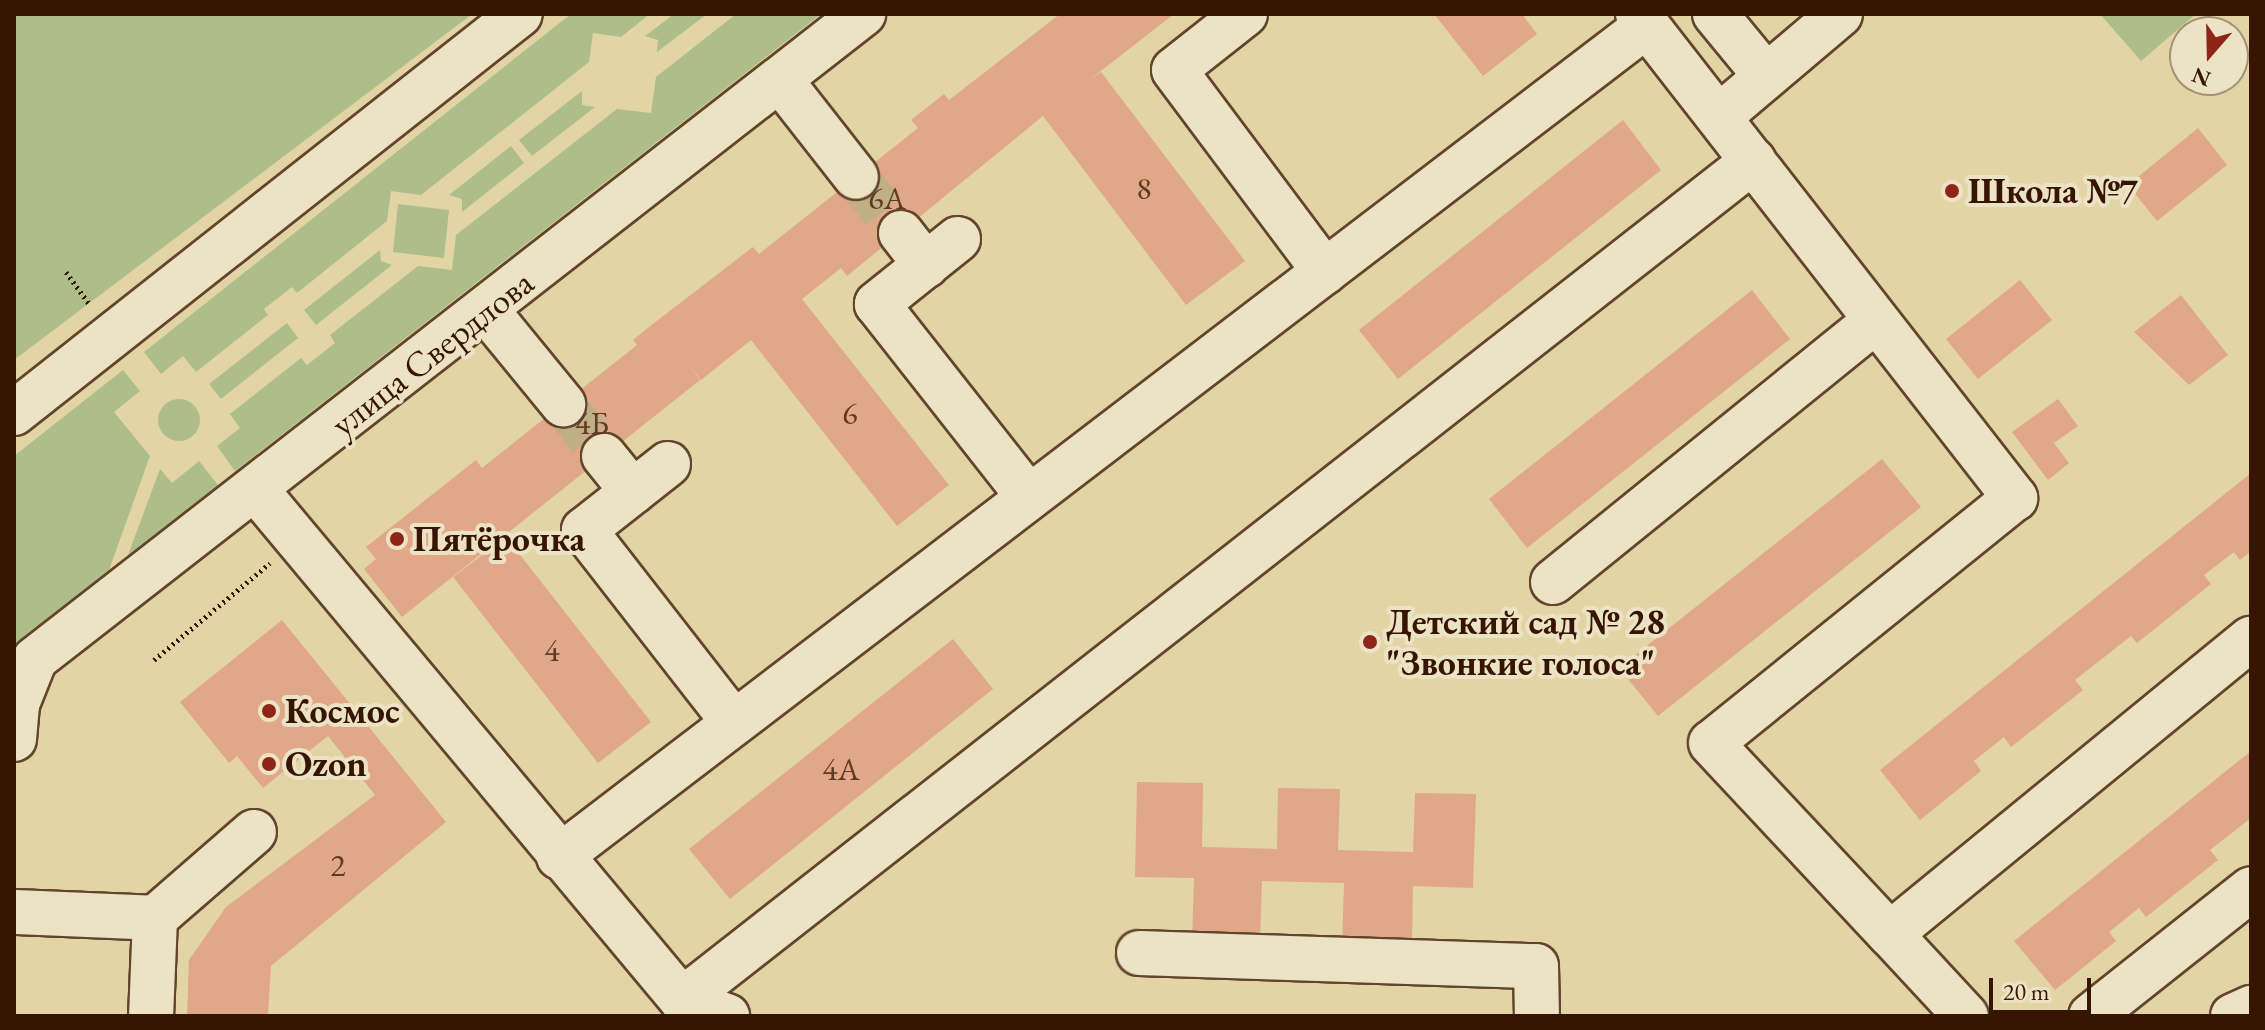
<!DOCTYPE html>
<meta charset="utf-8">
<style>
body{margin:0}
#map{position:relative;width:2265px;height:1030px;overflow:hidden;background:#e2d4a5;font-family:"EB Garamond",serif}
div>[style]{position:absolute}
[style*='--x']{left:calc(var(--x)*1px);top:calc(var(--y)*1px);width:calc(var(--w)*1px);rotate:calc(var(--a)*1deg)}
.green>*{inset:0;background:#aebe8b}
.round{border-radius:50%}
.building>*{inset:0;background:#e0a888}
.minor-tunnel>*{height:44px;margin-top:-22px;transform-origin:0;background:repeating-linear-gradient(90deg,#c0ae85 0 44px,transparent 0 66px)}
.path>*{height:5px;margin-top:-2.5px;transform-origin:0;background:repeating-linear-gradient(90deg,#371504 0 2px,transparent 0 6px)}
.roads{filter:drop-shadow(2px 0 #62452c) drop-shadow(-2px 0 #62452c) drop-shadow(0 2px #62452c) drop-shadow(0 -2px #62452c)}
.minor>*{height:44px;margin:-22px;padding:0 22px;transform-origin:22px;border-radius:22px;background:#ece3c4}
.dots>*{width:22px;height:22px;translate:-50% -50%;box-sizing:border-box;border:4px solid #ece3c4;border-radius:50%}
span{translate:-50% -50%;white-space:nowrap;text-align:center;line-height:1.15;-webkit-text-stroke:8px #ece3c4;paint-order:stroke}
.number-label{font-size:32px;color:#613a25}
.number-label span{-webkit-text-stroke-width:0}
.poi-label{font-size:36px;color:#371504;font-weight:700}
.left{translate:0 -50%;text-align:left}
.street-label{font-size:36px;color:#371504}
.frame{position:absolute;inset:0;border:16px solid #371504;pointer-events:none}
.north{position:absolute;left:2169px;top:16px;width:80px;height:80px;box-sizing:border-box;background:#ece3c4;border:2px solid #a49177;border-radius:50%;rotate:200deg;font-size:22px;font-weight:700;line-height:32px;text-align:center;color:#371504}
.north::after{content:'';display:block;margin:auto;width:28px;height:36px;background:#8f2418;clip-path:polygon(50% 0,100% 100%,50% 72%,0 100%)}
.scale{position:absolute;left:1989px;top:978px;width:102px;height:36px;box-sizing:border-box;border:4px solid #371504;border-top:0;padding-left:10px;font-size:24px;line-height:28px;white-space:nowrap;color:#371504;-webkit-text-stroke:6px #ece3c4;paint-order:stroke}
</style>
<div id="map">
<div class="green">
<div style="clip-path:polygon(571px 14px,650px 14px,621px 37px,593px 33px,589px 62px,421px 195px,391px 191px,387px 221px,297px 293px,292px 287px,264px 309px,268px 315px,196px 372px,183px 356px,161px 374px,144px 352px)"></div>
<div style="clip-path:polygon(674px 14px,707px 14px,657px 52px,658px 40px,645px 36px)"></div>
<div style="clip-path:polygon(736px 14px,821px 14px,235px 471px,217px 446px,240px 428px,230px 414px,301px 358px,307px 365px,335px 343px,330px 335px,418px 266px,452px 270px,456px 235px,617px 109px,651px 113px,656px 77px)"></div>
<div style="clip-path:polygon(2100px 14px,2196px 14px,2141px 61px)"></div>
<div style="clip-path:polygon(14px 15px,471px 15px,14px 360px)"></div>
<div style="clip-path:polygon(582px 91px,582px 105px,595px 107px,532px 156px,519px 140px)"></div>
<div style="clip-path:polygon(511px 146px,524px 163px,462px 212px,462px 199px,449px 195px)"></div>
<div style="clip-path:polygon(398px 204px,449px 210px,444px 258px,393px 252px)"></div>
<div style="clip-path:polygon(380px 250px,381px 261px,392px 265px,316px 325px,304px 310px)"></div>
<div style="clip-path:polygon(287px 323px,298px 338px,221px 399px,209px 384px)"></div>
<div style="clip-path:polygon(123px 370px,140px 391px,114px 412px,150px 456px,109px 570px,14px 644px,14px 456px)"></div>
<div class="round" style="left:158px;top:399px;width:42px;height:42px"></div>
<div style="clip-path:polygon(199px 461px,218px 485px,128px 555px,160px 469px,172px 483px)"></div>
</div>
<div class="building">
<div style="clip-path:polygon(1060px 14px,1174px 14px,1088px 81px,1101px 72px,1245px 261px,1186px 305px,1043px 116px,847px 276px,841px 268px,802px 299px,949px 485px,897px 526px,751px 340px,701px 380px,689px 365px,700px 380px,402px 617px,364px 569px,376px 559px,366px 547px,476px 460px,482px 468px,637px 345px,633px 340px,654px 323px,753px 247px,759px 254px,918px 128px,911px 120px,944px 94px,949px 100px)"></div>
<div style="clip-path:polygon(1434px 14px,1522px 14px,1537px 34px,1483px 76px)"></div>
<div style="clip-path:polygon(1623px 120px,1661px 170px,1398px 379px,1359px 330px)"></div>
<div style="clip-path:polygon(2198px 128px,2227px 165px,2157px 221px,2128px 185px)"></div>
<div style="clip-path:polygon(2020px 280px,2052px 320px,1978px 379px,1946px 339px)"></div>
<div style="clip-path:polygon(1752px 290px,1790px 339px,1527px 548px,1489px 499px)"></div>
<div style="clip-path:polygon(2181px 295px,2228px 355px,2189px 385px,2134px 332px)"></div>
<div style="clip-path:polygon(2058px 399px,2078px 426px,2054px 443px,2069px 463px,2048px 480px,2012px 432px)"></div>
<div style="clip-path:polygon(1882px 459px,1921px 507px,1658px 716px,1619px 668px)"></div>
<div style="clip-path:polygon(2251px 473px,2251px 551px,2240px 560px,2234px 552px,2204px 575px,2211px 584px,2137px 643px,2131px 636px,2075px 680px,2083px 690px,2011px 747px,2004px 737px,1974px 761px,1981px 771px,1920px 820px,1880px 770px)"></div>
<div style="clip-path:polygon(506px 537px,651px 722px,598px 763px,453px 577px)"></div>
<div style="clip-path:polygon(282px 620px,446px 822px,271px 966px,268px 1016px,187px 1016px,189px 960px,226px 907px,375px 795px,328px 736px,263px 788px,237px 756px,229px 763px,180px 702px)"></div>
<div style="clip-path:polygon(953px 639px,993px 689px,730px 899px,689px 849px)"></div>
<div style="clip-path:polygon(2251px 751px,2251px 818px,2210px 850px,2218px 860px,2146px 917px,2139px 908px,2109px 932px,2116px 941px,2055px 990px,2014px 941px)"></div>
<div style="clip-path:polygon(1137px 782px,1203px 783px,1202px 847px,1277px 849px,1278px 788px,1340px 789px,1338px 850px,1413px 852px,1415px 793px,1476px 794px,1473px 888px,1413px 886px,1412px 948px,1342px 946px,1344px 883px,1262px 881px,1260px 943px,1192px 941px,1194px 878px,1135px 877px)"></div>
</div>
<div class="minor-tunnel">
<div style="--x:856;--y:177;--w:72;--a:51.2"></div>
<div style="--x:563;--y:404;--w:66;--a:51.7"></div>
</div>
<div class="path">
<div style="--x:66;--y:272;--w:39;--a:54"></div>
<div style="--x:154;--y:660;--w:151;--a:-39.9"></div>
</div>
<div class="roads">
<div class="minor">
<div style="--x:1245;--y:14;--w:90;--a:141.7"></div>
<div style="--x:1174;--y:70;--w:252;--a:53.2"></div>
<div style="--x:1638;--y:14;--w:614;--a:52.08"></div>
<div style="--x:2015;--y:498;--w:390;--a:141.1"></div>
<div style="--x:1711;--y:743;--w:262;--a:46.9"></div>
<div style="--x:1715;--y:14;--w:80;--a:50.6"></div>
<div style="--x:780;--y:80;--w:123;--a:51.9"></div>
<div style="--x:1721;--y:115;--w:156;--a:-40.3"></div>
<div style="--x:901;--y:233;--w:41;--a:52"></div>
<div style="--x:958;--y:239;--w:104;--a:141.3"></div>
<div style="--x:877;--y:304;--w:246;--a:51.8"></div>
<div style="--x:486;--y:310;--w:122;--a:50.7"></div>
<div style="--x:14;--y:413;--w:644;--a:-38.26"></div>
<div style="--x:604;--y:456;--w:46;--a:51.1"></div>
<div style="--x:668;--y:464;--w:107;--a:141.8"></div>
<div style="--x:584;--y:530;--w:239;--a:52.1"></div>
<div style="--x:257;--y:491;--w:663;--a:50.14"></div>
<div style="--x:682;--y:1000;--w:48;--a:19.6"></div>
<div style="--x:1553;--y:582;--w:413;--a:-39"></div>
<div style="--x:14;--y:739;--w:35;--a:-85"></div>
<div style="--x:17;--y:704;--w:48;--a:-68.2"></div>
<div style="--x:35;--y:659;--w:1050;--a:-37.92"></div>
<div style="--x:559;--y:857;--w:1368;--a:-37.4"></div>
<div style="--x:14;--y:912;--w:141;--a:2.4"></div>
<div style="--x:155;--y:918;--w:98;--a:92.3"></div>
<div style="--x:155;--y:918;--w:131;--a:-41"></div>
<div style="--x:1139;--y:953;--w:397;--a:1.9"></div>
<div style="--x:1536;--y:966;--w:50;--a:88.9"></div>
<div style="--x:682;--y:1000;--w:1361;--a:-38.07"></div>
<div style="--x:1966;--y:1016;--w:112;--a:-132.8"></div>
<div style="--x:1890;--y:934;--w:466;--a:-39.3"></div>
<div style="--x:2091;--y:1016;--w:204;--a:-38.4"></div>
<div style="--x:2233;--y:1016;--w:20;--a:-24"></div>
</div>
</div>
<div class="dots">
<div style="left:1952px;top:191px;background:#8f2418"></div>
<div style="left:397px;top:539px;background:#8f2418"></div>
<div style="left:1370px;top:642px;background:#8f2418"></div>
<div style="left:269px;top:711px;background:#8f2418"></div>
<div style="left:269px;top:764px;background:#8f2418"></div>
</div>
<div class="number-label">
<span style="left:1144px;top:188px">8</span>
<span style="left:887px;top:198px">6А</span>
<span style="left:850px;top:413px">6</span>
<span style="left:592px;top:423px">4Б</span>
<span style="left:552px;top:650px">4</span>
<span style="left:841px;top:769px">4А</span>
<span style="left:338px;top:865px">2</span>
</div>
<div class="poi-label">
<span class="left" style="left:1968px;top:191px">Школа №7</span>
<span class="left" style="left:413px;top:539px">Пятёрочка</span>
<span class="left" style="left:1386px;top:642px">Детский сад № 28<br>"Звонкие голоса"</span>
<span class="left" style="left:285px;top:711px">Космос</span>
<span class="left" style="left:285px;top:764px">Ozon</span>
</div>
<div class="street-label">
<span style="left:432px;top:353px;rotate:-38deg">улица Свердлова</span>
</div>
<div class="frame"></div>
<div class="north">N</div>
<div class="scale">20 m</div>
</div>
